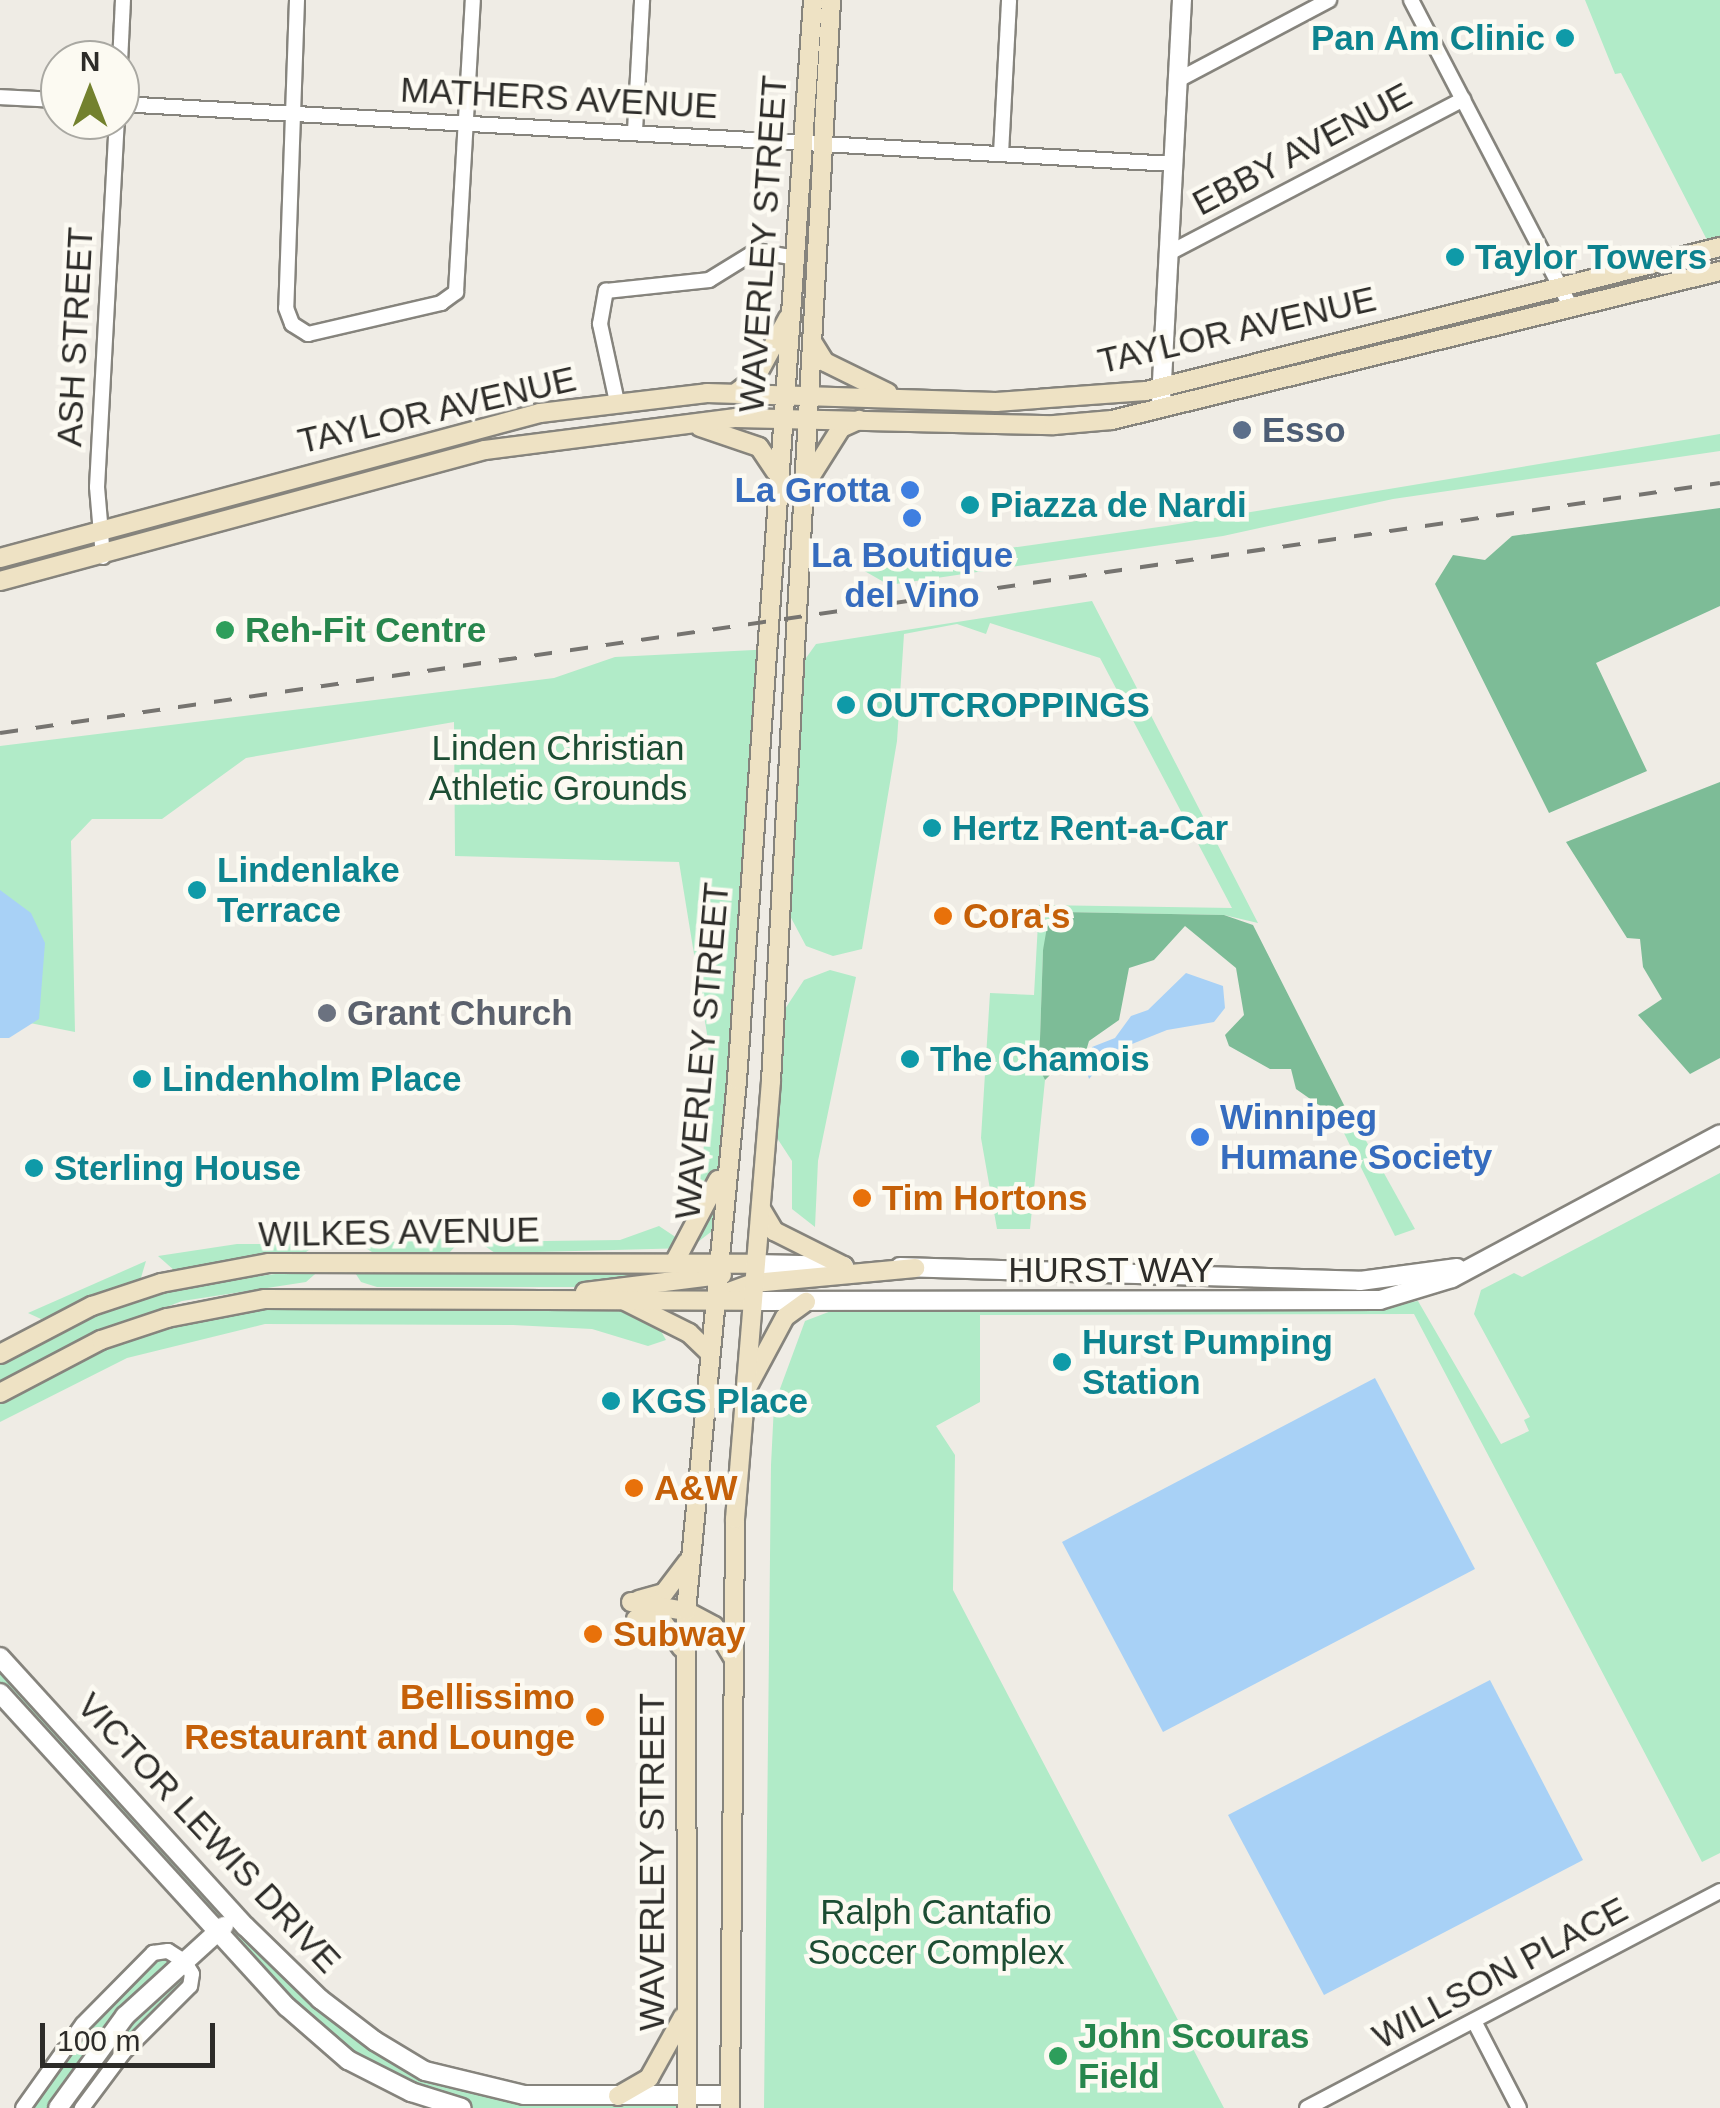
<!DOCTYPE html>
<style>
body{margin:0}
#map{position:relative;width:1720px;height:2108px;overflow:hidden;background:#efece5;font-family:Helvetica,sans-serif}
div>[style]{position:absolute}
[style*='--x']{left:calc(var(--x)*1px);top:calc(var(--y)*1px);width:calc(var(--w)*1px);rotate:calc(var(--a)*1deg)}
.green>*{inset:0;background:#b1ebc8}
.forest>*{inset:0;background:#7dbc97}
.water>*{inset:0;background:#a8d1f6}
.roads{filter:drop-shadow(2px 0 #86847d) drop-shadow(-2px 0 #86847d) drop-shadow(0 2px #86847d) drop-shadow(0 -2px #86847d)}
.minor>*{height:14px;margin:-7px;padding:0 7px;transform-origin:7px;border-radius:7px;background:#fff}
.tertiary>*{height:18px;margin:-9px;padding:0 9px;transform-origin:9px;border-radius:9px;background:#fff}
.secondary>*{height:18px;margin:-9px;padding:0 9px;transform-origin:9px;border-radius:9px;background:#eee2c4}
.rail>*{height:4px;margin-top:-2px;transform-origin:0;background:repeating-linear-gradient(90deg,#767470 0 18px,transparent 0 36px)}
.dots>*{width:28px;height:28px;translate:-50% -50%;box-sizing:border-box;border:5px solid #fcfaf2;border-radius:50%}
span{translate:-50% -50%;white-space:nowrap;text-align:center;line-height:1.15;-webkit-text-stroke:9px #fcfaf2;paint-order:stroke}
.culture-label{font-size:35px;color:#0d838f;font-weight:700}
.right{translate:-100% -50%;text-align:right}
.left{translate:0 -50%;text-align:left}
.street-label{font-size:35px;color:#2d2c29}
.service-label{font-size:35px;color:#4e5e75;font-weight:700}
.shop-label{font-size:35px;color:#366cbe;font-weight:700}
.leisure-label{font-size:35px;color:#27864d;font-weight:700}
.park-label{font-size:35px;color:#1c4d33}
.food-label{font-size:35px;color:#c56008;font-weight:700}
.worship-label{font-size:35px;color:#5b616d;font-weight:700}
.north{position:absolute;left:40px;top:40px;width:100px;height:100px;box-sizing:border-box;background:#fcfaf2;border:2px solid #a9a8a2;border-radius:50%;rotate:0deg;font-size:28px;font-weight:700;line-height:40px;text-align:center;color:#2d2c29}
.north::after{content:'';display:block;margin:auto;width:35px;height:45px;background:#73812e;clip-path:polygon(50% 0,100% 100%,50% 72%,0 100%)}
.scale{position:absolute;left:40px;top:2023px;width:175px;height:45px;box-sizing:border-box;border:5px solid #2d2c29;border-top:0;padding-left:12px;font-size:30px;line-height:35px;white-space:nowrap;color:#2d2c29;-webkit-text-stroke:8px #fcfaf2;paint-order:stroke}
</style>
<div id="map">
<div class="green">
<div style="clip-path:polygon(1585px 0,1720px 0,1720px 236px,1707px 240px,1621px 73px,1615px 74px)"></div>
<div style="clip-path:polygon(1720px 434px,1720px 451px,1393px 499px,1223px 536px,889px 585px,861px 569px,1166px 526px)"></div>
<div style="clip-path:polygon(1092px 601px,1258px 923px,1224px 915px,1062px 912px,1043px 950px,1039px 1068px,1045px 1080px,1030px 1229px,997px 1229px,981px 1138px,990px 993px,1034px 995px,1039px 905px,1232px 908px,1100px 658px,990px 623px,986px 634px,957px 624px,904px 634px,897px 741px,862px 949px,833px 956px,806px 946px,788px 912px,801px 665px,816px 644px)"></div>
<div style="clip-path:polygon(774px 649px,716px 1228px,690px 1248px,495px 1253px,479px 1242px,620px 1240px,659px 1226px,677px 1238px,698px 1193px,710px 1096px,708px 1040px,679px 862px,455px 856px,454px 722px,246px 758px,162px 819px,92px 819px,71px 841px,75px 1032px,30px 1023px,0 1036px,0 746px,554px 678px,615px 657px)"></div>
<div style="clip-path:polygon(830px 970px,856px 977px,818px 1161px,815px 1227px,792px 1209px,792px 1161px,777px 1138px,785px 1009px,804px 980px)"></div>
<div style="clip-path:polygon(1350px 1112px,1415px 1229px,1395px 1236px,1336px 1117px)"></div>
<div style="clip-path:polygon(1720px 1173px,1720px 1853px,1702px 1862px,1414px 1314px,980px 1315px,980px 1402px,936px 1426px,955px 1455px,953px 1590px,1224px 2108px,764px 2108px,771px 1465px,774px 1405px,805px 1321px,839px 1308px,1354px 1311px,1418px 1301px,1501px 1444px,1529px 1431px,1524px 1420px,1530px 1417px,1474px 1314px,1481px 1290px,1514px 1273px,1522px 1277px)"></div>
<div style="clip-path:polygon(464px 1237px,449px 1253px,372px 1252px,359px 1244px)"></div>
<div style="clip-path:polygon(237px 1244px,318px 1244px,306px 1252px,175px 1271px,158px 1256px)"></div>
<div style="clip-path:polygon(146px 1261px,140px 1281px,41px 1319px,28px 1313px)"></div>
<div style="clip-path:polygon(322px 1268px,306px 1282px,182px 1301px,79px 1341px,0 1383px,0 1358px,78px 1318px,173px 1287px)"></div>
<div style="clip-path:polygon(352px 1268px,704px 1271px,704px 1287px,377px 1287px,361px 1282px)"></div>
<div style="clip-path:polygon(290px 1304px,576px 1304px,624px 1309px,657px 1324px,666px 1340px,648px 1346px,592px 1329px,513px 1325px,265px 1324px,127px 1358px,0 1422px,0 1401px,62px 1364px,133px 1336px,231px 1310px)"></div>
<div style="clip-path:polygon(0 1657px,155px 1825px,375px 2041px,477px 2086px,687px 2095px,687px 2108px,462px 2108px,348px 2060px,0 1693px)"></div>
<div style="clip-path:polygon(168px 1951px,192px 1974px,82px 2108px,23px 2108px,83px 2025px,153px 1953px)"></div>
</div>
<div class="forest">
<div style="clip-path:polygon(1720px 508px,1720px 606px,1596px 663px,1647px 771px,1549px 813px,1435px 584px,1453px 555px,1485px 560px,1512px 536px)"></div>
<div style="clip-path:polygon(1720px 782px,1720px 1058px,1690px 1074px,1638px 1015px,1662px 999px,1643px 967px,1640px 939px,1627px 938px,1566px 842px)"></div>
<div style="clip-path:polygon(1062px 912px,1224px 915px,1253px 925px,1348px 1113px,1336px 1117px,1296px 1089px,1291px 1069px,1270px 1069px,1229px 1046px,1225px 1035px,1244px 1015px,1236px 968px,1185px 926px,1154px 960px,1129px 968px,1119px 1020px,1089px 1041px,1079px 1075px,1054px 1071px,1045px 1080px,1039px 1068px,1043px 950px,1047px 927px)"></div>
</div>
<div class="water">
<div style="clip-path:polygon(0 890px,31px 913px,45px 943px,39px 1019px,9px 1038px,0 1038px)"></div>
<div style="clip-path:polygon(1186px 973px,1223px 986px,1225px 1008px,1214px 1022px,1167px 1030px,1112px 1052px,1089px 1079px,1085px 1066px,1092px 1047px,1115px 1038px,1131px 1016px,1148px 1010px)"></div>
<div style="clip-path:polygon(1375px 1378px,1475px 1569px,1163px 1732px,1062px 1542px)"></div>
<div style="clip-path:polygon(1490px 1680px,1583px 1860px,1324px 1995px,1228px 1815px)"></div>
</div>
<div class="roads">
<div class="minor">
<div style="--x:297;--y:0;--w:308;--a:92"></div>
<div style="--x:286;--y:308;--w:17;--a:69"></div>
<div style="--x:292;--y:324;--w:19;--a:32"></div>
<div style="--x:308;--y:334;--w:137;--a:-13.1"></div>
<div style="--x:441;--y:303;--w:19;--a:-36"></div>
<div style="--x:456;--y:292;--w:292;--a:-86.7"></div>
<div style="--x:1411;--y:0;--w:347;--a:62.5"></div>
<div style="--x:120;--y:63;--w:63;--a:-87.3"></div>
<div style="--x:1178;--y:80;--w:171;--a:-27.9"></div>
<div style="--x:0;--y:97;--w:60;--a:2.9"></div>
<div style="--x:120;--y:104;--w:1056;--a:3.26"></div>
<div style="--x:635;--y:131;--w:131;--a:-86.9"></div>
<div style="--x:1001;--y:154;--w:154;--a:-87"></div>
<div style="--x:1169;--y:253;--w:332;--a:-27.6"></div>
<div style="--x:617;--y:402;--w:80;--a:-102.3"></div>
<div style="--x:600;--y:324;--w:34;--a:-80"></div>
<div style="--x:606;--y:291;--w:104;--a:-6.1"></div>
<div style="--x:709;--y:280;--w:55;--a:-31.7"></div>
<div style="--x:756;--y:251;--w:41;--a:9.9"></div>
<div style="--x:103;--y:557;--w:70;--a:-94.9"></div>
<div style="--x:97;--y:487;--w:368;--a:-86.9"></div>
<div style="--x:1474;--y:2021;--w:98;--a:62.7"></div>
<div style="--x:23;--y:2108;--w:103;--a:-54.5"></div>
<div style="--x:83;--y:2024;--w:100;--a:-45.4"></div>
<div style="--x:153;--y:1953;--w:15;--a:-8"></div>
<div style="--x:168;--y:1951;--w:19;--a:32"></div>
<div style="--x:184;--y:1961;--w:15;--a:58"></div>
<div style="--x:192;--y:1974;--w:12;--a:99"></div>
<div style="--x:190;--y:1986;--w:95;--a:135"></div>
<div style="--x:123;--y:2053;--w:69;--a:126.7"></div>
<div style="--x:1307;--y:2108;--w:467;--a:-27.7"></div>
</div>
<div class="tertiary">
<div style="--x:1161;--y:400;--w:401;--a:-87"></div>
<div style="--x:755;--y:1264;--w:89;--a:1.3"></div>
<div style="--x:900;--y:1267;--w:460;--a:1.7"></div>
<div style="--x:1360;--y:1281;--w:98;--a:-7.6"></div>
<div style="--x:752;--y:1301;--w:628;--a:-0.09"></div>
<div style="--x:1380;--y:1300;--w:75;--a:-17"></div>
<div style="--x:1452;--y:1278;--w:304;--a:-28.2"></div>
<div style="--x:0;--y:1657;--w:364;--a:47.7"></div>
<div style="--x:245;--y:1926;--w:105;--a:44.2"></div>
<div style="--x:320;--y:1999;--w:69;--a:37.4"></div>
<div style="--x:375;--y:2041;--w:58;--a:31"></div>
<div style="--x:425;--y:2071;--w:102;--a:13.6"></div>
<div style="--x:524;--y:2095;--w:205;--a:0"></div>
<div style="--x:0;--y:1693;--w:425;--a:47.6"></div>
<div style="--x:287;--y:2007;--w:81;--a:41"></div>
<div style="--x:348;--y:2060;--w:71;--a:26.9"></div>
<div style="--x:411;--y:2092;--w:53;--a:17.4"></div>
<div style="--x:58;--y:2108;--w:114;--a:-53.9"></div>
<div style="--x:125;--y:2016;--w:134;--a:-42.3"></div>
</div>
<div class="secondary">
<div style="--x:813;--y:343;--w:22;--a:58"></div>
<div style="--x:825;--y:362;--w:70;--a:26.2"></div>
<div style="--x:737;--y:392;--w:24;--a:-38"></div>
<div style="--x:756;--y:377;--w:67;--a:-61.5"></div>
<div style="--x:700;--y:427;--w:62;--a:18.7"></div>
<div style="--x:759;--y:447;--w:30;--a:56"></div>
<div style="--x:807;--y:482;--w:64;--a:-57.8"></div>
<div style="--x:841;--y:428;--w:20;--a:-24"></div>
<div style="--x:0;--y:558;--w:559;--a:-15.03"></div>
<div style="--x:540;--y:413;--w:168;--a:-6.8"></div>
<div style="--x:707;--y:393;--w:289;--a:1.8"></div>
<div style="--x:996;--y:402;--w:150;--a:-4.2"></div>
<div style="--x:1146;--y:391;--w:592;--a:-14.08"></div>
<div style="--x:0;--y:581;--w:502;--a:-15.12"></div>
<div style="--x:485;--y:450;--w:253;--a:-7.3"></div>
<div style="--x:736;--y:418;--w:318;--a:1.3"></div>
<div style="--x:1054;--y:425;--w:58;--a:-4.9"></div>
<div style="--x:1112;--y:420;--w:626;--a:-13.77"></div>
<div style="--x:761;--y:1209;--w:26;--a:59"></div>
<div style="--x:774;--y:1231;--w:78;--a:26.6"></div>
<div style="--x:674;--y:1263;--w:94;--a:-62.1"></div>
<div style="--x:585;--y:1292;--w:138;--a:-7.1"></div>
<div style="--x:718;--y:1296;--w:38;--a:-20"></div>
<div style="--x:754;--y:1283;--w:162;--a:-5.3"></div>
<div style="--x:623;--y:1300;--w:74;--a:26.6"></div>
<div style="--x:689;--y:1333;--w:29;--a:44"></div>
<div style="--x:0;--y:1354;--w:104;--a:-27.6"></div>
<div style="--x:92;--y:1306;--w:73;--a:-18.4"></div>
<div style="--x:161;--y:1283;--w:110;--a:-10.5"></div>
<div style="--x:269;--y:1263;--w:486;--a:0.1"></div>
<div style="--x:748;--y:1386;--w:78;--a:-61.8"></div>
<div style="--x:785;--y:1317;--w:26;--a:-36"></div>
<div style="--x:0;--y:1393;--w:114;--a:-27.7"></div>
<div style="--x:101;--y:1340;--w:70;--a:-18.4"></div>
<div style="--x:167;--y:1318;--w:100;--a:-11"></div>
<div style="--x:265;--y:1299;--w:487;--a:0.2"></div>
<div style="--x:639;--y:1600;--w:26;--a:-16"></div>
<div style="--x:664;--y:1593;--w:39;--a:-53"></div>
<div style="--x:631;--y:1602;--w:56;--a:9.3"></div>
<div style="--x:686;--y:1611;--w:32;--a:28"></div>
<div style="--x:714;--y:1626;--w:37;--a:59"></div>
<div style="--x:636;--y:1619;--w:27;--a:6"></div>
<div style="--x:663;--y:1622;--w:32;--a:54"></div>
<div style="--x:618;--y:2096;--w:36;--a:-30"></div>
<div style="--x:649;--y:2078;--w:70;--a:-60.9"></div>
<div style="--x:687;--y:2108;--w:497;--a:-90.1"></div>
<div style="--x:686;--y:1611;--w:533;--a:-84.51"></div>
<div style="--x:737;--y:1080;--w:1083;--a:-85.97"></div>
<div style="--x:730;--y:2108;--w:589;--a:-89.51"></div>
<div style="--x:735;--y:1519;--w:439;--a:-85.3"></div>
<div style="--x:771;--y:1081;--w:1083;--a:-86.82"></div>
</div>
</div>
<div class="rail">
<div style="--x:0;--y:733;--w:1738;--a:-8.27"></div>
</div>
<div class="dots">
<div style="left:1565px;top:38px;background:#0f9aa8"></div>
<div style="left:1455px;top:257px;background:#0f9aa8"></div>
<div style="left:1242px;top:430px;background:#5c6f8a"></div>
<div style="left:910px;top:490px;background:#3f7fe0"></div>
<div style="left:970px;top:505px;background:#0f9aa8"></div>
<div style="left:912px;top:518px;background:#3f7fe0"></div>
<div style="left:225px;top:630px;background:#2e9e5b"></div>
<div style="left:846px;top:705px;background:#0f9aa8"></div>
<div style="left:932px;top:828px;background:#0f9aa8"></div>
<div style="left:197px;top:890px;background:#0f9aa8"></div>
<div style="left:943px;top:916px;background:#e8710a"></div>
<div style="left:327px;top:1013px;background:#6b7280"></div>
<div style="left:910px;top:1059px;background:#0f9aa8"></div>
<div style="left:142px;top:1079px;background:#0f9aa8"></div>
<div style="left:1200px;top:1137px;background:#3f7fe0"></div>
<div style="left:34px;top:1168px;background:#0f9aa8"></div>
<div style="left:862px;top:1198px;background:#e8710a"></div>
<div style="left:1062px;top:1362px;background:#0f9aa8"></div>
<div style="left:611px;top:1401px;background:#0f9aa8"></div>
<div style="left:634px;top:1488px;background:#e8710a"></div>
<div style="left:593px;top:1634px;background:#e8710a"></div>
<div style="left:595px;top:1717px;background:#e8710a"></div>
<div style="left:1058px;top:2056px;background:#2e9e5b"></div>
</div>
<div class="culture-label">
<span class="right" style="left:1545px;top:38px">Pan Am Clinic</span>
<span class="left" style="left:1475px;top:257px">Taylor Towers</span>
<span class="left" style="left:990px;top:505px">Piazza de Nardi</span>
<span class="left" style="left:866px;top:705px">OUTCROPPINGS</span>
<span class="left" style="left:952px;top:828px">Hertz Rent-a-Car</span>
<span class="left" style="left:217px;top:890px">Lindenlake<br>Terrace</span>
<span class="left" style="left:930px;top:1059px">The Chamois</span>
<span class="left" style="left:162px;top:1079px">Lindenholm Place</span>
<span class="left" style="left:54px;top:1168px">Sterling House</span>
<span class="left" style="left:1082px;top:1362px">Hurst Pumping<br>Station</span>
<span class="left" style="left:631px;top:1401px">KGS Place</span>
</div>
<div class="street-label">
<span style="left:559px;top:98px;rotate:3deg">MATHERS AVENUE</span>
<span style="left:1302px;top:149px;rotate:-28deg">EBBY AVENUE</span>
<span style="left:763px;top:244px;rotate:-86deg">WAVERLEY STREET</span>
<span style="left:1237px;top:330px;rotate:-13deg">TAYLOR AVENUE</span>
<span style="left:75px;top:337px;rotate:-87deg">ASH STREET</span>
<span style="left:437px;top:410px;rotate:-13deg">TAYLOR AVENUE</span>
<span style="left:702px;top:1051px;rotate:-85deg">WAVERLEY STREET</span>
<span style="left:399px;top:1232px;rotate:-1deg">WILKES AVENUE</span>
<span style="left:1111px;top:1270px">HURST WAY</span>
<span style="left:209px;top:1833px;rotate:47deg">VICTOR LEWIS DRIVE</span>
<span style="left:652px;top:1862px;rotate:-90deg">WAVERLEY STREET</span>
<span style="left:1500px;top:1973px;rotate:-28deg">WILLSON PLACE</span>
</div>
<div class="service-label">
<span class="left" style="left:1262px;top:430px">Esso</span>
</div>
<div class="shop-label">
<span class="right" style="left:890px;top:490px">La Grotta</span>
<span style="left:912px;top:575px">La Boutique<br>del Vino</span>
<span class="left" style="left:1220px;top:1137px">Winnipeg<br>Humane Society</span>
</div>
<div class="leisure-label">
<span class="left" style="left:245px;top:630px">Reh-Fit Centre</span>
<span class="left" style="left:1078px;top:2056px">John Scouras<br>Field</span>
</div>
<div class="park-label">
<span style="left:558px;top:768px">Linden Christian<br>Athletic Grounds</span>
<span style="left:936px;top:1932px">Ralph Cantafio<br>Soccer Complex</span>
</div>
<div class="food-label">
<span class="left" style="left:963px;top:916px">Cora's</span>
<span class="left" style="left:882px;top:1198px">Tim Hortons</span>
<span class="left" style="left:654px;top:1488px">A&amp;W</span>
<span class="left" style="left:613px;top:1634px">Subway</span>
<span class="right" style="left:575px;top:1717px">Bellissimo<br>Restaurant and Lounge</span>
</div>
<div class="worship-label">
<span class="left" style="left:347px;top:1013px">Grant Church</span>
</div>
<div class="north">N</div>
<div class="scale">100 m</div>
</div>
